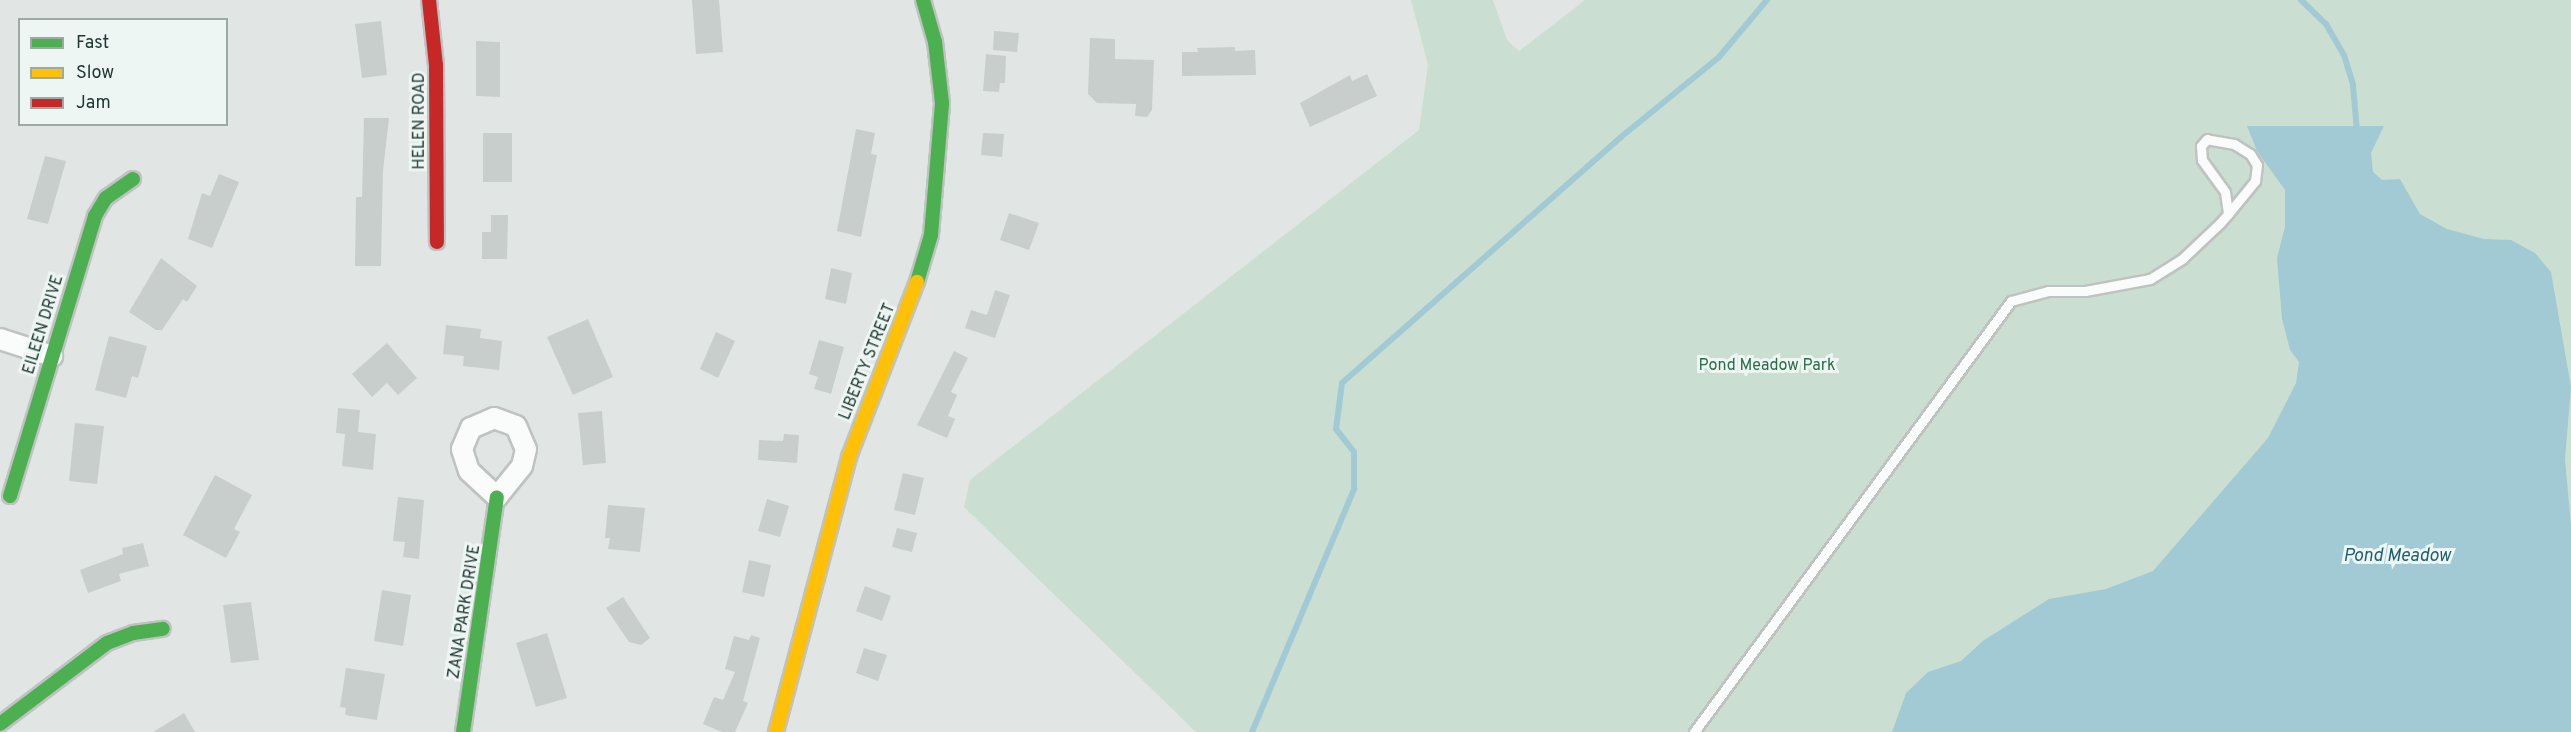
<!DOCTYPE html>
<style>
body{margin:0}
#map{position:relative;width:2571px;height:732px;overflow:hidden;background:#e1e6e4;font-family:Overpass,sans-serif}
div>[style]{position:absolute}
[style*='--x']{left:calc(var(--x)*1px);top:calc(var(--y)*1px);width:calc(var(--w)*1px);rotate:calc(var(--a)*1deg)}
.green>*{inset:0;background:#cadfd2}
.water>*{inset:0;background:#a2cad4}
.stream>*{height:6px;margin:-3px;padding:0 3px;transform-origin:3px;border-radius:3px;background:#a2cad4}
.building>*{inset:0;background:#c8cecc}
.roads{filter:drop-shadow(2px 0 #bec3c1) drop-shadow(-2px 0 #bec3c1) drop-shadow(0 2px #bec3c1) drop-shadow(0 -2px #bec3c1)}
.lane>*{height:9px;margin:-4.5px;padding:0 4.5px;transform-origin:4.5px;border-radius:4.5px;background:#fafbfb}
.street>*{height:20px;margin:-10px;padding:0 10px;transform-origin:10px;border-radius:10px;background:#fafbfb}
.fast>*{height:14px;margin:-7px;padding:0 7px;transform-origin:7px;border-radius:7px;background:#4caf50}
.slow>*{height:14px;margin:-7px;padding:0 7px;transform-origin:7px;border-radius:7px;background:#ffc107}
.jam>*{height:14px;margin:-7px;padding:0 7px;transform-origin:7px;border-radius:7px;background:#c62828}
span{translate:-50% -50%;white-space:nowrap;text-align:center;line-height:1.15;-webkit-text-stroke:6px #eef6f3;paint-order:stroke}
.street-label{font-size:16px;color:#203833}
.park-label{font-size:16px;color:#2c6d49}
.water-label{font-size:18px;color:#1d5e71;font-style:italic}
.legend{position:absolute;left:18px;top:18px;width:210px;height:108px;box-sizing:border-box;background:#eef6f3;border:2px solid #9caaa6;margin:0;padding:8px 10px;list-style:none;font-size:18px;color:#203833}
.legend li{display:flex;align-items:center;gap:12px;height:30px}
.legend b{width:30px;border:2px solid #9caaa6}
</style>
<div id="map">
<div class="green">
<div style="clip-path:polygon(1411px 0,1493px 0,1507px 40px,1519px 51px,1585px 0,2571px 0,2571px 732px,1196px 732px,964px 507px,970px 480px,1419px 130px,1428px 65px)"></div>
</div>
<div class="water">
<div style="clip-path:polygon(2247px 126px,2384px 126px,2371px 153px,2373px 172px,2382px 180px,2400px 179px,2420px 214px,2447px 229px,2484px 239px,2511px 240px,2535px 253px,2551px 272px,2571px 387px,2565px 459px,2571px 525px,2571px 732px,1892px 732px,1906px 693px,1928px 672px,1961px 661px,1984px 640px,2049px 599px,2106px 589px,2153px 571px,2268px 438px,2296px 383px,2299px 362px,2290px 350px,2282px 319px,2277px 258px,2285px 227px,2285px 190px,2257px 151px)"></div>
</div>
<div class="stream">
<div style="--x:2301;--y:0;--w:35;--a:44"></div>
<div style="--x:2326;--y:24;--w:36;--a:60"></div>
<div style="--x:2344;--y:55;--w:31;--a:73"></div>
<div style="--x:2353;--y:85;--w:47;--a:85.1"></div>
<div style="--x:1252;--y:732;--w:264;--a:-67.2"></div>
<div style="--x:1354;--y:489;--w:37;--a:-90"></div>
<div style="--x:1354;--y:452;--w:29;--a:-128"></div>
<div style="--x:1336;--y:429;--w:46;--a:-82.6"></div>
<div style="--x:1342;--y:383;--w:372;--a:-41.4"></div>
<div style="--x:1621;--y:137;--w:127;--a:-39.2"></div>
<div style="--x:1719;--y:57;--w:75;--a:-49.9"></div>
</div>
<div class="building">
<div style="clip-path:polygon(692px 0,719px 0,723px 52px,696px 54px)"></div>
<div style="clip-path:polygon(381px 21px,387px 75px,362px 78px,355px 24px)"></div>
<div style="clip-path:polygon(994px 31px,1019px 33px,1017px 52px,993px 50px)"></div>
<div style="clip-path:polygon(1090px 38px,1115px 39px,1115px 59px,1154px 60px,1152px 110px,1147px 117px,1135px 116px,1136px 104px,1097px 103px,1088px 94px)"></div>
<div style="clip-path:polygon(476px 41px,500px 42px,500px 97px,476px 96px)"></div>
<div style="clip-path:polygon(1235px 47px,1235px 51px,1255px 50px,1256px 75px,1182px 76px,1182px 52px,1198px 52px,1197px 48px)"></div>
<div style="clip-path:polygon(986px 54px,1006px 56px,1005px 83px,1000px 83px,999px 92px,983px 91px)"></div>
<div style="clip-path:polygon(1367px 74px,1377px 96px,1310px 127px,1300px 103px,1350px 75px,1352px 81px)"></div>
<div style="clip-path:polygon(364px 118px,389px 118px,383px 171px,381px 266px,355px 266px,356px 197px,362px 197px)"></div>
<div style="clip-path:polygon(856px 129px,875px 133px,871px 154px,877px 155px,861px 237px,837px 231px)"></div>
<div style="clip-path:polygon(483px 133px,512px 133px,512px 182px,483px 182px)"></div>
<div style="clip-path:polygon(983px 133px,1004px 134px,1002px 157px,981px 155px)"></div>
<div style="clip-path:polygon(45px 156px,66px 161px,48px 224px,27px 219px)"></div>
<div style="clip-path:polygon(219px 174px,239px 182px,212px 248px,188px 239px,202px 193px,210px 196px)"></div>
<div style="clip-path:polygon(1009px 213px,1039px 223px,1029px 250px,1000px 240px)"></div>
<div style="clip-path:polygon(491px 215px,508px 215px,507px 259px,482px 259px,482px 232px,491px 232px)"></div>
<div style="clip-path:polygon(161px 258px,197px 286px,187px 302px,183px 299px,162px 330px,156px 330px,129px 312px)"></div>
<div style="clip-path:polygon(831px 268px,852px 273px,846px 304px,825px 299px)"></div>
<div style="clip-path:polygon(995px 290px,1010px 295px,995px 338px,965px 328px,971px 310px,987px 315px)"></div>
<div style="clip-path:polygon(588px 319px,613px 377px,573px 395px,547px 337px)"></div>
<div style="clip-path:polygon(446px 325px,481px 329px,480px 338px,502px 341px,499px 370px,463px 366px,464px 356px,443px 354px)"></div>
<div style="clip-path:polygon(716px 332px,735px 341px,718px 378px,700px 369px)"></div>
<div style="clip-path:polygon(109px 336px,147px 346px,138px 378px,132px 376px,126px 398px,95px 390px)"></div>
<div style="clip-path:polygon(819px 340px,844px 347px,831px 394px,814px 389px,818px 377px,809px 374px)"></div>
<div style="clip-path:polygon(387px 343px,417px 378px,398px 395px,387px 383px,372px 397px,352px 374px)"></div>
<div style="clip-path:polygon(954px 351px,968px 358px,951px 392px,957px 395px,948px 416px,955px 419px,947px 438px,917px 425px)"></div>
<div style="clip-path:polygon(338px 408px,360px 410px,358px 432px,376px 434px,373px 470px,342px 466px,345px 434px,336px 433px)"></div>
<div style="clip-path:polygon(602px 411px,606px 463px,583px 465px,578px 413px)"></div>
<div style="clip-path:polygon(75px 423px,104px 426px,97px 484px,69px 481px)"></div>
<div style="clip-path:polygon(784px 434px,799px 435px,797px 463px,758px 460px,759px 440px,783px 441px)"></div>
<div style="clip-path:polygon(903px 473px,924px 478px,915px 515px,894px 510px)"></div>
<div style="clip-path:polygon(215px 475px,252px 495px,234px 529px,240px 532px,226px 558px,183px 535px)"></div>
<div style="clip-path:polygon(398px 497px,424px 500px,419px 559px,403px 557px,405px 542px,393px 541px)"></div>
<div style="clip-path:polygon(767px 499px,789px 506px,780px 537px,758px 531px)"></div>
<div style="clip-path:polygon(608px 505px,645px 508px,640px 552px,608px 549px,610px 538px,605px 538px)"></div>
<div style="clip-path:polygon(897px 528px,917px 533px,912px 552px,892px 547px)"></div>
<div style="clip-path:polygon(143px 543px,149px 566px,119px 574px,121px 581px,88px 593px,80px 570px,123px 554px,122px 548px)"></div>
<div style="clip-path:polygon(749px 560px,771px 565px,764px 597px,742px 592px)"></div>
<div style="clip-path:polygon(865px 586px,891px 596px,882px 621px,856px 611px)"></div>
<div style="clip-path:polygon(382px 590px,411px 595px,403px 646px,374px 641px)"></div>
<div style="clip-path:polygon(623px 597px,650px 638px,641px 645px,629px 642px,606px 608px)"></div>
<div style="clip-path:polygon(251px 602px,259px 660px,231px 663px,223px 605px)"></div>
<div style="clip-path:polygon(547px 633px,567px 698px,536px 707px,516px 643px)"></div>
<div style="clip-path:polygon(751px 635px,760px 638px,743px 701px,748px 703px,735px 732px,722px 732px,703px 724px,714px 697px,723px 700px,735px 672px,725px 669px,734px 636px,749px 640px)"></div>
<div style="clip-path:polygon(864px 648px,887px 655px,878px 681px,856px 673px)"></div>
<div style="clip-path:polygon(346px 668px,385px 674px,377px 720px,345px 715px,346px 708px,340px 707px)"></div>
<div style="clip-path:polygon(184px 713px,195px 732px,153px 732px)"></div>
</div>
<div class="roads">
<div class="lane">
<div style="--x:1694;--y:732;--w:535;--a:-53.67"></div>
<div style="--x:2011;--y:301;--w:38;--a:-15"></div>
<div style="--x:2048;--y:291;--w:37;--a:0"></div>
<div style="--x:2085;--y:291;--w:66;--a:-10.5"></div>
<div style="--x:2150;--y:279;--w:39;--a:-32"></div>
<div style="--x:2183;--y:258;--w:51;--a:-43.4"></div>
<div style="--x:2220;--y:223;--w:12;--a:-48"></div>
<div style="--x:2228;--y:214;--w:43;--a:-50.7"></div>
<div style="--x:2255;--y:181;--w:16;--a:-83"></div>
<div style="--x:2257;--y:165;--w:13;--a:-122"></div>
<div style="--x:2250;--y:154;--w:19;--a:-148"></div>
<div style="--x:2234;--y:144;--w:27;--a:-170"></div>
<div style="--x:2207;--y:139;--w:9;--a:131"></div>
<div style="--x:2201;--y:146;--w:14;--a:86"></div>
<div style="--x:2202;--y:160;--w:39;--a:54"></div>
<div style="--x:2225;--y:192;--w:22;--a:82"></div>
</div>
<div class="street">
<div style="--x:0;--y:339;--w:55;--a:18.1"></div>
<div style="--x:494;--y:418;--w:23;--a:20"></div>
<div style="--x:516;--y:426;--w:25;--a:67"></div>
<div style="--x:526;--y:449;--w:17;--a:103"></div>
<div style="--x:522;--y:466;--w:40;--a:129"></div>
<div style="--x:497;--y:497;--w:38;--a:-137"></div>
<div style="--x:469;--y:471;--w:23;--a:-108"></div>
<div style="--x:462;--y:449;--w:23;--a:-67"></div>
<div style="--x:471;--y:428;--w:25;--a:-23"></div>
</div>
<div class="fast">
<div style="--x:917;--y:282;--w:49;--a:-73.4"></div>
<div style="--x:931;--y:235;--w:132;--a:-85.2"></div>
<div style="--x:942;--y:103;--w:61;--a:-96.5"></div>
<div style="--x:935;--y:42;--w:44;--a:-105.9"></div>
<div style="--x:10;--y:496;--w:293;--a:-73.1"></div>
<div style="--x:95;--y:216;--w:21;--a:-59"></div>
<div style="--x:106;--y:198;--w:33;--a:-35"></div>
<div style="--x:0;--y:724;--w:134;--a:-37.1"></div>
<div style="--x:107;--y:643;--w:28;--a:-21"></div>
<div style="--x:133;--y:633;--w:30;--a:-8"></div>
<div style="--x:463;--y:732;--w:237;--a:-81.8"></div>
</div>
<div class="slow">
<div style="--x:776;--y:732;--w:285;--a:-75.1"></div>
<div style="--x:849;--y:457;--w:188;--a:-68.8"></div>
</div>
<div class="jam">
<div style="--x:429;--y:0;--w:65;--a:83.9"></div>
<div style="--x:436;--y:65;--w:177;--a:89.7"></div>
</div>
</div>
<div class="street-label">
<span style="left:420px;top:121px;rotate:-90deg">HELEN ROAD</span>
<span style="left:44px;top:325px;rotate:-73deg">EILEEN DRIVE</span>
<span style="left:868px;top:362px;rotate:-68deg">LIBERTY STREET</span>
<span style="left:465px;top:612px;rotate:-81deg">ZANA PARK DRIVE</span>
</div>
<div class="park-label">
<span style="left:1767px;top:366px">Pond Meadow Park</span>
</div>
<div class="water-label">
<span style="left:2397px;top:557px">Pond Meadow</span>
</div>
<ul class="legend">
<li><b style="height:8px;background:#4caf50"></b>Fast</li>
<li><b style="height:8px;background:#ffc107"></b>Slow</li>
<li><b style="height:8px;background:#c62828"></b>Jam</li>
</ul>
</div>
